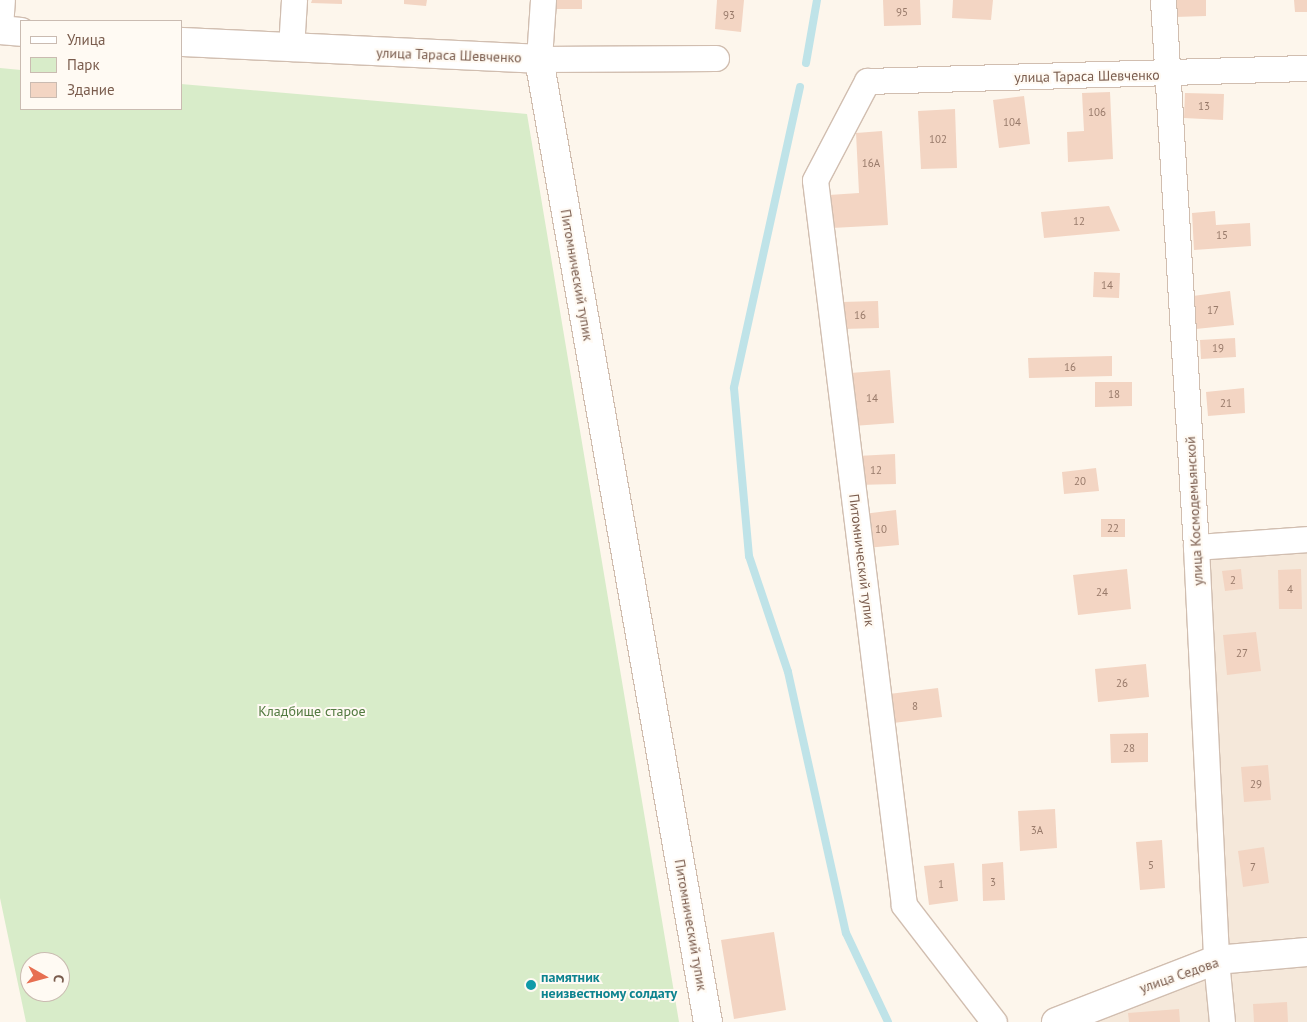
<!DOCTYPE html>
<meta charset="utf-8">
<style>
body{margin:0}
#map{position:relative;width:1307px;height:1022px;overflow:hidden;background:#fdf6ec;font-family:"PT Sans",sans-serif}
div>[style]{position:absolute}
[style*='--x']{left:calc(var(--x)*1px);top:calc(var(--y)*1px);width:calc(var(--w)*1px);rotate:calc(var(--a)*1deg)}
.residential>*{inset:0;background:#f5e8da}
.green>*{inset:0;background:#d8ecc9}
.stream>*{height:8px;margin:-4px;padding:0 4px;transform-origin:4px;border-radius:4px;background:#bfe3e8}
.building>*{inset:0;background:#f3d5c3}
.roads{filter:drop-shadow(1px 0 #d1beb0) drop-shadow(-1px 0 #d1beb0) drop-shadow(0 1px #d1beb0) drop-shadow(0 -1px #d1beb0)}
.street>*{height:25px;margin:-12.5px;padding:0 12.5px;transform-origin:12.5px;border-radius:12.5px;background:#fff}
.secondary>*{height:28px;margin:-14px;padding:0 14px;transform-origin:14px;border-radius:14px;background:#fff}
.dots>*{width:14px;height:14px;translate:-50% -50%;box-sizing:border-box;border:2px solid #fffaf3;border-radius:50%}
span{translate:-50% -50%;white-space:nowrap;text-align:center;line-height:1.15;-webkit-text-stroke:4px #fffaf3;paint-order:stroke}
.number-label{font-size:11px;color:#987a6a}
.number-label span{-webkit-text-stroke-width:0}
.street-label{font-size:14px;color:#7a5c4d}
.park-label{font-size:14px;color:#537a41}
.culture-label{font-size:14px;color:#0d838f;font-weight:700}
.left{translate:0 -50%;text-align:left}
.legend{position:absolute;left:20px;top:20px;width:162px;height:90px;box-sizing:border-box;background:#fffaf3;border:1px solid #cabbb1;margin:0;padding:6px 9px;list-style:none;font-size:15px;color:#7a5c4d}
.legend li{display:flex;align-items:center;gap:10px;height:25px}
.legend b{width:25px;border:1px solid #cabbb1}
.north{position:absolute;left:20px;top:952px;width:50px;height:50px;box-sizing:border-box;background:#fffaf3;border:1px solid #cabbb1;border-radius:50%;rotate:97deg;font-size:14px;font-weight:700;line-height:20px;text-align:center;color:#7a5c4d}
.north::after{content:'';display:block;margin:auto;width:18px;height:22px;background:#e76f51;clip-path:polygon(50% 0,100% 100%,50% 72%,0 100%)}
</style>
<div id="map">
<div class="residential">
<div style="clip-path:polygon(1307px 548px,1307px 945px,1227px 950px,1209px 555px)"></div>
<div style="clip-path:polygon(1307px 962px,1307px 1022px,1230px 1022px,1225px 968px)"></div>
<div style="clip-path:polygon(1211px 971px,1217px 1022px,1077px 1022px)"></div>
</div>
<div class="green">
<div style="clip-path:polygon(evenodd,0 68px,21px 70px,21px 109px,181px 109px,181px 84px,527px 114px,679px 1022px,26px 1022px,0 898px,0 68px,30px 962px,60px 962px,60px 992px,30px 992px,30px 962px)"></div>
</div>
<div class="stream">
<div style="--x:806;--y:63;--w:64;--a:-80.1"></div>
<div style="--x:800;--y:87;--w:308;--a:102.4"></div>
<div style="--x:734;--y:388;--w:169;--a:84.9"></div>
<div style="--x:749;--y:556;--w:122;--a:71.4"></div>
<div style="--x:788;--y:672;--w:267;--a:77.5"></div>
<div style="--x:846;--y:933;--w:98;--a:64.7"></div>
</div>
<div class="building">
<div style="clip-path:polygon(312px 0,342px 0,342px 4px,311px 3px)"></div>
<div style="clip-path:polygon(404px 0,427px 0,426px 6px,404px 4px)"></div>
<div style="clip-path:polygon(550px 0,582px 0,582px 9px,550px 9px)"></div>
<div style="clip-path:polygon(717px 0,744px 0,741px 32px,715px 29px)"></div>
<div style="clip-path:polygon(883px 0,920px 0,921px 25px,884px 26px)"></div>
<div style="clip-path:polygon(953px 0,993px 0,991px 20px,952px 18px)"></div>
<div style="clip-path:polygon(1175px 0,1206px 0,1206px 16px,1175px 17px)"></div>
<div style="clip-path:polygon(1294px 0,1307px 0,1307px 12px,1295px 12px)"></div>
<div style="clip-path:polygon(1110px 92px,1113px 159px,1068px 162px,1067px 132px,1084px 131px,1082px 93px)"></div>
<div style="clip-path:polygon(1185px 93px,1224px 94px,1223px 120px,1184px 118px)"></div>
<div style="clip-path:polygon(1024px 96px,1030px 144px,999px 148px,993px 100px)"></div>
<div style="clip-path:polygon(955px 109px,957px 168px,921px 169px,918px 111px)"></div>
<div style="clip-path:polygon(882px 131px,888px 225px,832px 228px,829px 195px,859px 193px,856px 133px)"></div>
<div style="clip-path:polygon(1109px 206px,1120px 231px,1044px 238px,1041px 212px)"></div>
<div style="clip-path:polygon(1215px 211px,1216px 225px,1250px 223px,1251px 246px,1194px 250px,1192px 213px)"></div>
<div style="clip-path:polygon(1094px 272px,1120px 273px,1119px 298px,1093px 297px)"></div>
<div style="clip-path:polygon(1230px 291px,1234px 325px,1196px 329px,1193px 296px)"></div>
<div style="clip-path:polygon(878px 301px,879px 328px,843px 329px,841px 302px)"></div>
<div style="clip-path:polygon(1235px 338px,1236px 357px,1201px 359px,1200px 340px)"></div>
<div style="clip-path:polygon(1112px 356px,1112px 376px,1029px 378px,1028px 358px)"></div>
<div style="clip-path:polygon(890px 370px,894px 423px,853px 426px,850px 373px)"></div>
<div style="clip-path:polygon(1095px 382px,1132px 382px,1132px 406px,1095px 407px)"></div>
<div style="clip-path:polygon(1244px 388px,1245px 413px,1208px 416px,1206px 392px)"></div>
<div style="clip-path:polygon(895px 454px,896px 484px,857px 485px,857px 456px)"></div>
<div style="clip-path:polygon(1096px 468px,1099px 491px,1064px 494px,1062px 472px)"></div>
<div style="clip-path:polygon(896px 510px,899px 545px,866px 548px,863px 514px)"></div>
<div style="clip-path:polygon(1101px 519px,1125px 519px,1125px 537px,1101px 537px)"></div>
<div style="clip-path:polygon(1127px 569px,1131px 609px,1078px 615px,1073px 575px)"></div>
<div style="clip-path:polygon(1241px 569px,1243px 589px,1225px 591px,1222px 571px)"></div>
<div style="clip-path:polygon(1301px 569px,1302px 609px,1279px 609px,1278px 570px)"></div>
<div style="clip-path:polygon(1256px 632px,1261px 671px,1227px 675px,1223px 635px)"></div>
<div style="clip-path:polygon(1146px 664px,1149px 697px,1098px 702px,1095px 669px)"></div>
<div style="clip-path:polygon(938px 688px,942px 717px,893px 723px,889px 694px)"></div>
<div style="clip-path:polygon(1148px 733px,1148px 762px,1111px 763px,1110px 734px)"></div>
<div style="clip-path:polygon(1268px 765px,1271px 800px,1244px 802px,1241px 767px)"></div>
<div style="clip-path:polygon(1055px 809px,1057px 848px,1020px 851px,1018px 811px)"></div>
<div style="clip-path:polygon(1162px 840px,1165px 888px,1140px 890px,1136px 842px)"></div>
<div style="clip-path:polygon(1264px 847px,1269px 883px,1243px 887px,1238px 851px)"></div>
<div style="clip-path:polygon(1003px 862px,1005px 900px,983px 901px,982px 864px)"></div>
<div style="clip-path:polygon(954px 863px,958px 901px,929px 905px,924px 866px)"></div>
<div style="clip-path:polygon(774px 932px,786px 1010px,734px 1019px,721px 940px)"></div>
<div style="clip-path:polygon(1287px 1002px,1288px 1022px,1254px 1022px,1253px 1004px)"></div>
<div style="clip-path:polygon(1179px 1009px,1180px 1022px,1129px 1022px,1128px 1013px)"></div>
</div>
<div class="roads">
<div class="street">
<div style="--x:543;--y:0;--w:59;--a:93.9"></div>
<div style="--x:539;--y:59;--w:177;--a:-0.3"></div>
<div style="--x:1163;--y:0;--w:548;--a:86.55"></div>
<div style="--x:1196;--y:547;--w:413;--a:87.2"></div>
<div style="--x:1216;--y:960;--w:62;--a:84.5"></div>
<div style="--x:0;--y:27;--w:27;--a:-86"></div>
<div style="--x:291;--y:48;--w:48;--a:-86.4"></div>
<div style="--x:1196;--y:547;--w:111;--a:-4.1"></div>
<div style="--x:994;--y:1022;--w:148;--a:-127.6"></div>
<div style="--x:904;--y:905;--w:730;--a:-97"></div>
<div style="--x:815;--y:180;--w:112;--a:-62.3"></div>
<div style="--x:867;--y:81;--w:440;--a:-1.7"></div>
</div>
<div class="secondary">
<div style="--x:0;--y:30;--w:21;--a:5"></div>
<div style="--x:181;--y:42;--w:358;--a:2.7"></div>
<div style="--x:539;--y:59;--w:978;--a:80.05"></div>
<div style="--x:1056;--y:1022;--w:172;--a:-21.2"></div>
<div style="--x:1216;--y:960;--w:91;--a:-5"></div>
</div>
</div>
<div class="dots">
<div style="left:531px;top:985px;background:#0f9aa8"></div>
</div>
<div class="number-label">
<span style="left:902px;top:12px">95</span>
<span style="left:729px;top:15px">93</span>
<span style="left:1204px;top:106px">13</span>
<span style="left:1097px;top:112px">106</span>
<span style="left:1012px;top:122px">104</span>
<span style="left:938px;top:139px">102</span>
<span style="left:871px;top:163px">16А</span>
<span style="left:1079px;top:221px">12</span>
<span style="left:1222px;top:235px">15</span>
<span style="left:1107px;top:285px">14</span>
<span style="left:1213px;top:310px">17</span>
<span style="left:860px;top:315px">16</span>
<span style="left:1218px;top:348px">19</span>
<span style="left:1070px;top:367px">16</span>
<span style="left:1114px;top:394px">18</span>
<span style="left:872px;top:398px">14</span>
<span style="left:1226px;top:403px">21</span>
<span style="left:876px;top:470px">12</span>
<span style="left:1080px;top:481px">20</span>
<span style="left:1113px;top:528px">22</span>
<span style="left:881px;top:529px">10</span>
<span style="left:1233px;top:580px">2</span>
<span style="left:1290px;top:589px">4</span>
<span style="left:1102px;top:592px">24</span>
<span style="left:1242px;top:653px">27</span>
<span style="left:1122px;top:683px">26</span>
<span style="left:915px;top:706px">8</span>
<span style="left:1129px;top:748px">28</span>
<span style="left:1256px;top:784px">29</span>
<span style="left:1037px;top:830px">3А</span>
<span style="left:1151px;top:865px">5</span>
<span style="left:1253px;top:867px">7</span>
<span style="left:993px;top:882px">3</span>
<span style="left:941px;top:884px">1</span>
</div>
<div class="street-label">
<span style="left:449px;top:55px;rotate:2deg">улица Тараса Шевченко</span>
<span style="left:1087px;top:76px;rotate:-1deg">улица Тараса Шевченко</span>
<span style="left:577px;top:275px;rotate:80deg">Питомнический тупик</span>
<span style="left:1194px;top:511px;rotate:-93deg">улица Космодемьянской</span>
<span style="left:862px;top:560px;rotate:83deg">Питомнический тупик</span>
<span style="left:691px;top:925px;rotate:80deg">Питомнический тупик</span>
<span style="left:1179px;top:975px;rotate:-19deg">улица Седова</span>
</div>
<div class="park-label">
<span style="left:312px;top:711px">Кладбище старое</span>
</div>
<div class="culture-label">
<span class="left" style="left:541px;top:985px">памятник<br>неизвестному солдату</span>
</div>
<ul class="legend">
<li><b style="height:6px;background:#fff"></b>Улица</li>
<li><b style="height:14px;background:#d8ecc9"></b>Парк</li>
<li><b style="height:14px;background:#f3d5c3"></b>Здание</li>
</ul>
<div class="north">С</div>
</div>
